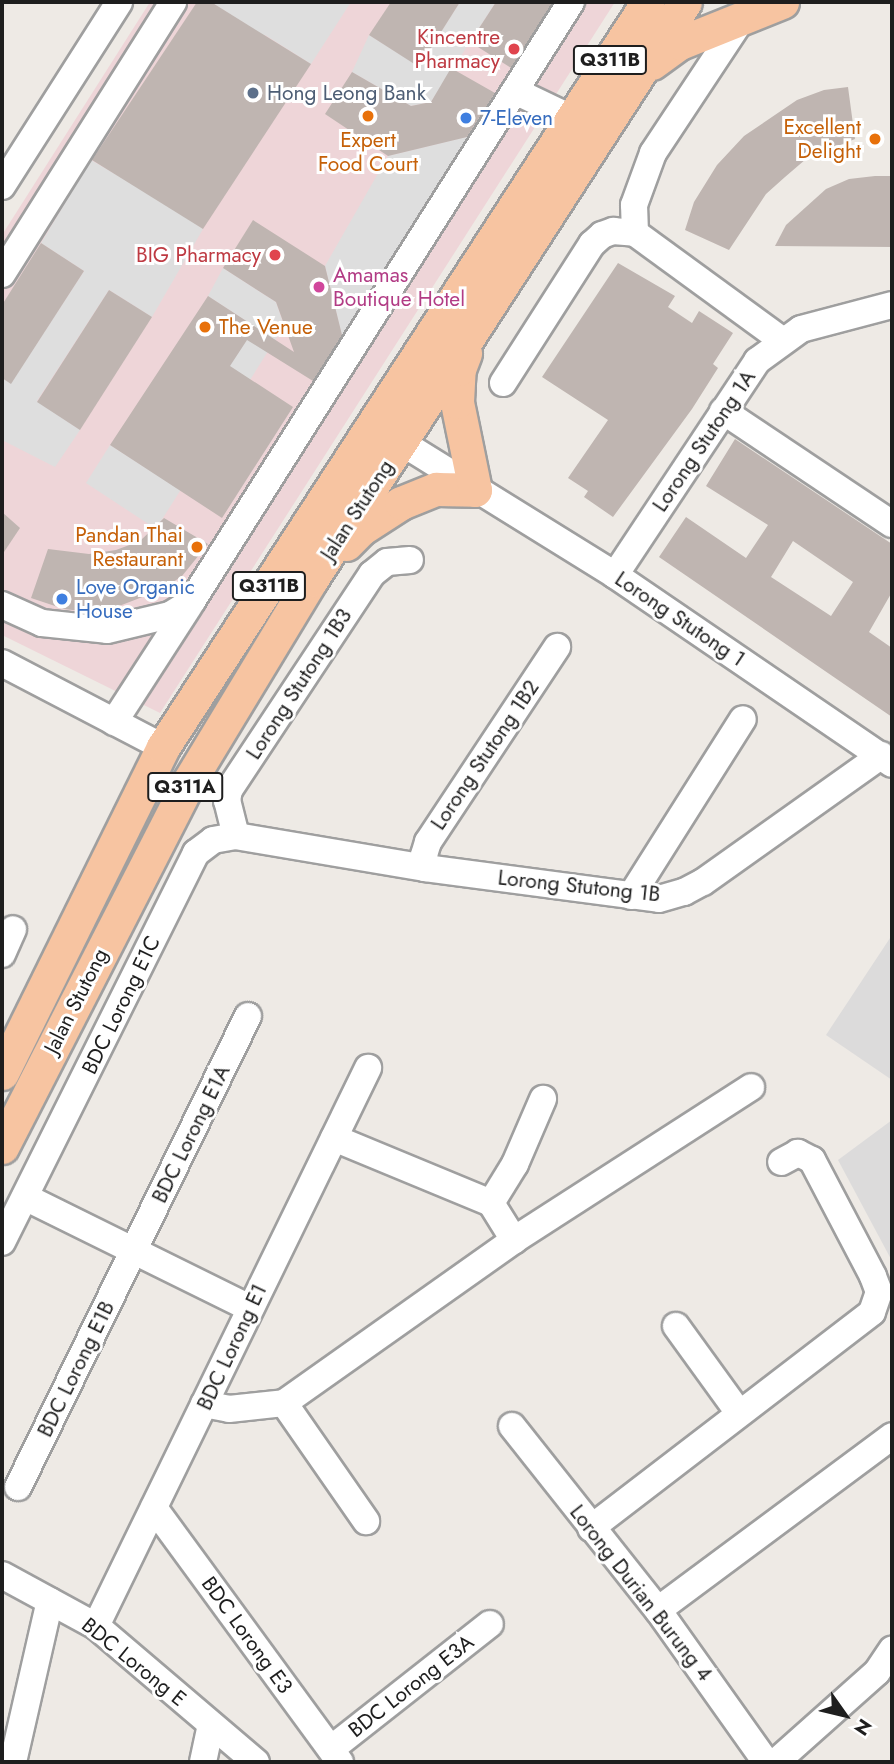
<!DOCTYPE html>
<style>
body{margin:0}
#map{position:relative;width:894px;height:1764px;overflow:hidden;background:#eeeae5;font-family:Jost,sans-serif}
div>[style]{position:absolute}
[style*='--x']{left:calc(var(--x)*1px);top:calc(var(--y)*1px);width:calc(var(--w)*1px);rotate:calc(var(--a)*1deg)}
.residential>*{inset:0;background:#dcdbdb}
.commercial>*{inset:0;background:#eed5d8}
.parking>*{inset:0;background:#dedede}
.building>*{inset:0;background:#bfb5b1}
.roads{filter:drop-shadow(2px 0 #9f9f9f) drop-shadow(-2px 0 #9f9f9f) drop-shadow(0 2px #9f9f9f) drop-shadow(0 -2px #9f9f9f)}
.minor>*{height:26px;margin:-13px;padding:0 13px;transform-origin:13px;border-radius:13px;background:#fff}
.major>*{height:33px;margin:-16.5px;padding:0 16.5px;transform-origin:16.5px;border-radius:16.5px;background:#f7c4a1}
.dots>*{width:19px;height:19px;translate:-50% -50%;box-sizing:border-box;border:4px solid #fff;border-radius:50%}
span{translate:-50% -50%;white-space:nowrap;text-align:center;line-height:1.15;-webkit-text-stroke:6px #fff;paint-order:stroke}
.shield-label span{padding:2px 5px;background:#fff;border:2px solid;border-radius:5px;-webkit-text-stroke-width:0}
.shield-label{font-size:19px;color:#1e1e1e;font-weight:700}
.health-label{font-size:21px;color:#be3a42}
.right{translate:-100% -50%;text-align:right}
.service-label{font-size:21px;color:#4e5e75}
.left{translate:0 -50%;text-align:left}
.shop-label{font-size:21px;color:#366cbe}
.food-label{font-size:21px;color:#c56008}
.hotel-label{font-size:21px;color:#b23c85}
.street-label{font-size:21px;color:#1e1e1e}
.frame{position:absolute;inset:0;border:4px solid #1e1e1e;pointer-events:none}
.north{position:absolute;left:810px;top:1680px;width:70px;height:70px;-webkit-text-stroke:5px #fff;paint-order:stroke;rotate:124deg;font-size:19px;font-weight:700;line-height:28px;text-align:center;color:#1e1e1e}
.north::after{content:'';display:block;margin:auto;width:24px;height:32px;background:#1e1e1e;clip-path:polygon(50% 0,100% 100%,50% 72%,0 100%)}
</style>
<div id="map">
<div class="residential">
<div style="clip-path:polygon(892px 935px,892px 1080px,826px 1035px)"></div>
<div style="clip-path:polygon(892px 1120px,892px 1261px,838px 1160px)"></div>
</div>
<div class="commercial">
<div style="clip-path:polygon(150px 2px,615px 2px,160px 713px,2px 635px,2px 235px)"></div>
</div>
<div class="parking">
<div style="clip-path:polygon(211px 2px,351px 2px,311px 64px,265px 35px,159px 199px,203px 229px,152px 317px,109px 290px,37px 401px,80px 430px,55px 467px,2px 440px,2px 378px,11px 383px,84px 271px,41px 243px,91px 160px,137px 187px,245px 24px)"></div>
<div style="clip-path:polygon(460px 2px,496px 2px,431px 102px,411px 106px,352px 72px,369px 35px,419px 66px)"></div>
<div style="clip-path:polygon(470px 136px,342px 336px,325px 266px,388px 156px)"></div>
<div style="clip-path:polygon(223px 268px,276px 302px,284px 326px,156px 529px,86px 483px,110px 445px,157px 475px,255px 327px,208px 296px)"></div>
</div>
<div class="building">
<div style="clip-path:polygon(197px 2px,211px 2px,311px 64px,203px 229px,92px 160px)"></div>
<div style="clip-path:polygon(391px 2px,460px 2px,419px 67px,369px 35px)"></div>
<div style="clip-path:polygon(496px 2px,553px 2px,511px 68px,470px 42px)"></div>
<div style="clip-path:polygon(451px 68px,495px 93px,467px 137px,388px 156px,325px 114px,352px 72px,411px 106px,431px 102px)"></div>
<div style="clip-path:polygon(848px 87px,855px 139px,806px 159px,785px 177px,766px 194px,729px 250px,685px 230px,694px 202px,717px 165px,744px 136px,797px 100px,824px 90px)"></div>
<div style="clip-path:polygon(875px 176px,892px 176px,892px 247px,775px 246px,786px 225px,826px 189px,849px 179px)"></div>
<div style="clip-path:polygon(253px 220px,325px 266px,342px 335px,313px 381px,247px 340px,230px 366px,293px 407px,222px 518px,110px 445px,208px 296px,294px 352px,276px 302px,223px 268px)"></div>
<div style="clip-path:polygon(41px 243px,84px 271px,11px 384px,2px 378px,2px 305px)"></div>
<div style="clip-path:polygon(618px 263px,675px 296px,668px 307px,692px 323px,699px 311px,733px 333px,713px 364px,718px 368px,692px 409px,613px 517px,584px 497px,588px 491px,568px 478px,608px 420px,542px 377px)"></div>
<div style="clip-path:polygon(109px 290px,152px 317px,80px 430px,37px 402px)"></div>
<div style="clip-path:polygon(evenodd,735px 439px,892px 544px,892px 592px,869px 632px,892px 648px,892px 717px,659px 557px,686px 517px,746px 558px,768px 525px,706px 486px,735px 439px,793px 541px,853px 582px,831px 616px,771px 577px,793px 541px)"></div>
<div style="clip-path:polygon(2px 512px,20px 528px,2px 555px)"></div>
<div style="clip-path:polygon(164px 518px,208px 544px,182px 576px,163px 589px,114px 608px,81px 611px,64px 609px,31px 598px,48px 549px,89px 554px,116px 550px,140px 541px)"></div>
</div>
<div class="roads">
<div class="minor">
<div style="--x:515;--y:91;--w:62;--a:25.7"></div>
<div style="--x:2;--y:186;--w:218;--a:-57.5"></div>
<div style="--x:635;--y:233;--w:183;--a:36.1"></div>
<div style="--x:2;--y:274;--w:321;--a:-57.8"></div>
<div style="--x:503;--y:383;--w:165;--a:-57.4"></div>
<div style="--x:592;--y:244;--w:13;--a:-42"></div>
<div style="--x:602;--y:235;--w:12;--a:-20"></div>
<div style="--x:613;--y:231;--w:22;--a:5"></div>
<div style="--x:635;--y:233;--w:28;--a:-92"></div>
<div style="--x:634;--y:205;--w:55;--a:-69.9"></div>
<div style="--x:653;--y:153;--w:163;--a:-56.5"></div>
<div style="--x:723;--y:411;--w:203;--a:33.8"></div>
<div style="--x:400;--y:445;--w:13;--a:18"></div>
<div style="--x:412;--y:449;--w:239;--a:31.8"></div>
<div style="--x:615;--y:575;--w:335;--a:34.3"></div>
<div style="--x:615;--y:575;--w:257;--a:-56.4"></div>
<div style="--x:757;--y:361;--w:54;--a:-36"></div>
<div style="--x:801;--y:329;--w:94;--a:-14.8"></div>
<div style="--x:2;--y:605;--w:44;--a:24.2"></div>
<div style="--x:42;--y:623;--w:65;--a:6.1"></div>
<div style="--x:107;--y:630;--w:65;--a:-13.4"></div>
<div style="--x:170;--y:615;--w:26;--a:-32"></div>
<div style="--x:192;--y:601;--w:709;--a:-57.68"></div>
<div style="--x:2;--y:663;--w:182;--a:27.6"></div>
<div style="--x:114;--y:722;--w:138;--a:-57.1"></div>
<div style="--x:236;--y:836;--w:36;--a:-104"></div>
<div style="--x:227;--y:801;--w:11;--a:-80"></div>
<div style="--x:229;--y:790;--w:259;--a:-56.5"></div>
<div style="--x:372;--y:574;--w:19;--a:-39"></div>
<div style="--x:387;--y:562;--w:23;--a:-5"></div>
<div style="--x:425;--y:868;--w:13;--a:-94"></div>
<div style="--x:424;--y:855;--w:14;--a:-73"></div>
<div style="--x:428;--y:842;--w:234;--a:-56.5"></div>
<div style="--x:631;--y:896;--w:209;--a:-57.7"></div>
<div style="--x:2;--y:954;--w:27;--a:-66"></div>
<div style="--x:334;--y:1138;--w:170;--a:22.5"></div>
<div style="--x:491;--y:1203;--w:44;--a:58.1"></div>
<div style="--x:25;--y:1197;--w:251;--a:26.3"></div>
<div style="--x:491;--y:1203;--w:46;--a:-58.4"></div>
<div style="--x:515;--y:1164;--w:71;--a:-66.7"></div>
<div style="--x:2;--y:1242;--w:435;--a:-63.5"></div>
<div style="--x:196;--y:853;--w:21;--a:-37"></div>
<div style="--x:213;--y:840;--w:23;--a:-10"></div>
<div style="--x:236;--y:836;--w:192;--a:9.6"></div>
<div style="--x:425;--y:868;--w:236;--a:7.5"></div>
<div style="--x:659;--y:899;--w:26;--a:-16"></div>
<div style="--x:684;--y:892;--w:21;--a:-28"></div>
<div style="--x:703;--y:882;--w:219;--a:-35.4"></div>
<div style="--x:676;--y:1326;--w:107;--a:54.1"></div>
<div style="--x:284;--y:1403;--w:144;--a:55.2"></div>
<div style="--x:204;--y:1404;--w:25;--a:11"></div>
<div style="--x:229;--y:1409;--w:55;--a:-6.2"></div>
<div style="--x:284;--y:1403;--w:282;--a:-35.3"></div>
<div style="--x:514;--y:1240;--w:282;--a:-32.8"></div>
<div style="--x:512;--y:1426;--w:235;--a:51.6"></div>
<div style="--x:658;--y:1610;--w:186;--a:54.6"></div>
<div style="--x:18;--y:1487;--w:524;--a:-63.97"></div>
<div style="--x:154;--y:1508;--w:315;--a:53.8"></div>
<div style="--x:591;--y:1528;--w:354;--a:-37.5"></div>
<div style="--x:872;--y:1312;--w:21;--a:-71"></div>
<div style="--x:879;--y:1292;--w:17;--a:-111"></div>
<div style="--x:873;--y:1276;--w:131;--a:-117.7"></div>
<div style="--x:812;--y:1160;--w:16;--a:-153"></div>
<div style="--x:798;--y:1153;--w:19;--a:152"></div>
<div style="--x:2;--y:1575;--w:107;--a:28.5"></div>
<div style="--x:96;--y:1626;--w:210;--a:40.4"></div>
<div style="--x:658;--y:1610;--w:292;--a:-36.6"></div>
<div style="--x:96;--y:1626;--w:621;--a:-64.01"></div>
<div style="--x:331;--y:1749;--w:202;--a:-38.2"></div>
<div style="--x:13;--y:1762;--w:165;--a:-77.1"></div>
<div style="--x:203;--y:1762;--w:38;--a:-78"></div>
<div style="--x:776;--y:1762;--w:135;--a:-41.7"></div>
<div style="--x:877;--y:1672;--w:27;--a:-56"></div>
</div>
<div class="major">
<div style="--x:652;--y:63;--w:34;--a:-36"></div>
<div style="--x:680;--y:43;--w:110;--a:-21.9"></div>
<div style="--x:346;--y:544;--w:21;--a:-45"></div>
<div style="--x:361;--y:529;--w:48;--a:-33"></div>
<div style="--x:401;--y:503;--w:38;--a:-22"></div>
<div style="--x:436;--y:489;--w:39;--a:1"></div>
<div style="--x:475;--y:490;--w:90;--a:-101.6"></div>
<div style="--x:457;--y:402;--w:33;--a:-87"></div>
<div style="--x:459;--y:369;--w:17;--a:-69"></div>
<div style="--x:2;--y:1073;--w:364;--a:-63.7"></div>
<div style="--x:163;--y:747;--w:889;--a:-56.94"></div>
<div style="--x:2;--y:1147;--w:409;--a:-62.9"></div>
<div style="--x:188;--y:783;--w:237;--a:-58.8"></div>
<div style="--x:311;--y:580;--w:688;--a:-57.09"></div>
</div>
</div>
<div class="dots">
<div style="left:514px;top:49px;background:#e0444e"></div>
<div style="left:253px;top:93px;background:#5c6f8a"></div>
<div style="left:368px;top:116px;background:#e8710a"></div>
<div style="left:466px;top:118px;background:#3f7fe0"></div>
<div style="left:875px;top:139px;background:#e8710a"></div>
<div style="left:275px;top:255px;background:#e0444e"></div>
<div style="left:319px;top:287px;background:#d1479c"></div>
<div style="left:205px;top:327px;background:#e8710a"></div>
<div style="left:197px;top:547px;background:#e8710a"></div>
<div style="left:62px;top:599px;background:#3f7fe0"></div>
</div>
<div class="shield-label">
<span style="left:610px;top:60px">Q311B</span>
<span style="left:269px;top:586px">Q311B</span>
<span style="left:185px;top:787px">Q311A</span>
</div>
<div class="health-label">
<span class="right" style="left:500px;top:49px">Kincentre<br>Pharmacy</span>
<span class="right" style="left:261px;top:255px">BIG Pharmacy</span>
</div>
<div class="service-label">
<span class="left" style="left:267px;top:93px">Hong Leong Bank</span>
</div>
<div class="shop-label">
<span class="left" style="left:480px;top:118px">7-Eleven</span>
<span class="left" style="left:76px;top:599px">Love Organic<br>House</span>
</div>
<div class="food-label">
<span class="right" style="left:861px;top:139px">Excellent<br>Delight</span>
<span style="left:368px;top:152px">Expert<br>Food Court</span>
<span class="left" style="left:219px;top:327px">The Venue</span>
<span class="right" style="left:183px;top:547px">Pandan Thai<br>Restaurant</span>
</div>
<div class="hotel-label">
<span class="left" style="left:333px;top:287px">Amamas<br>Boutique Hotel</span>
</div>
<div class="street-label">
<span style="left:704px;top:441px;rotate:-56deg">Lorong Stutong 1A</span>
<span style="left:357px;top:510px;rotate:-57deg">Jalan Stutong</span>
<span style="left:680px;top:619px;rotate:34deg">Lorong Stutong 1</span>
<span style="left:299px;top:684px;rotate:-57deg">Lorong Stutong 1B3</span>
<span style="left:485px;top:755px;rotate:-56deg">Lorong Stutong 1B2</span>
<span style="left:579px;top:886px;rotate:6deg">Lorong Stutong 1B</span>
<span style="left:76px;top:1001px;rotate:-63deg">Jalan Stutong</span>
<span style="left:121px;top:1005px;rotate:-64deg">BDC Lorong E1C</span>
<span style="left:191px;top:1134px;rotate:-64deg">BDC Lorong E1A</span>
<span style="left:232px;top:1347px;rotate:-65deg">BDC Lorong E1</span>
<span style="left:76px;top:1369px;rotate:-64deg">BDC Lorong E1B</span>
<span style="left:641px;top:1593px;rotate:52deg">Lorong Durian Burung 4</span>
<span style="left:247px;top:1635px;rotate:54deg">BDC Lorong E3</span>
<span style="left:134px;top:1662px;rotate:39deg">BDC Lorong E</span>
<span style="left:411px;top:1686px;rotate:-38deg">BDC Lorong E3A</span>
</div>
<div class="frame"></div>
<div class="north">N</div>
</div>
